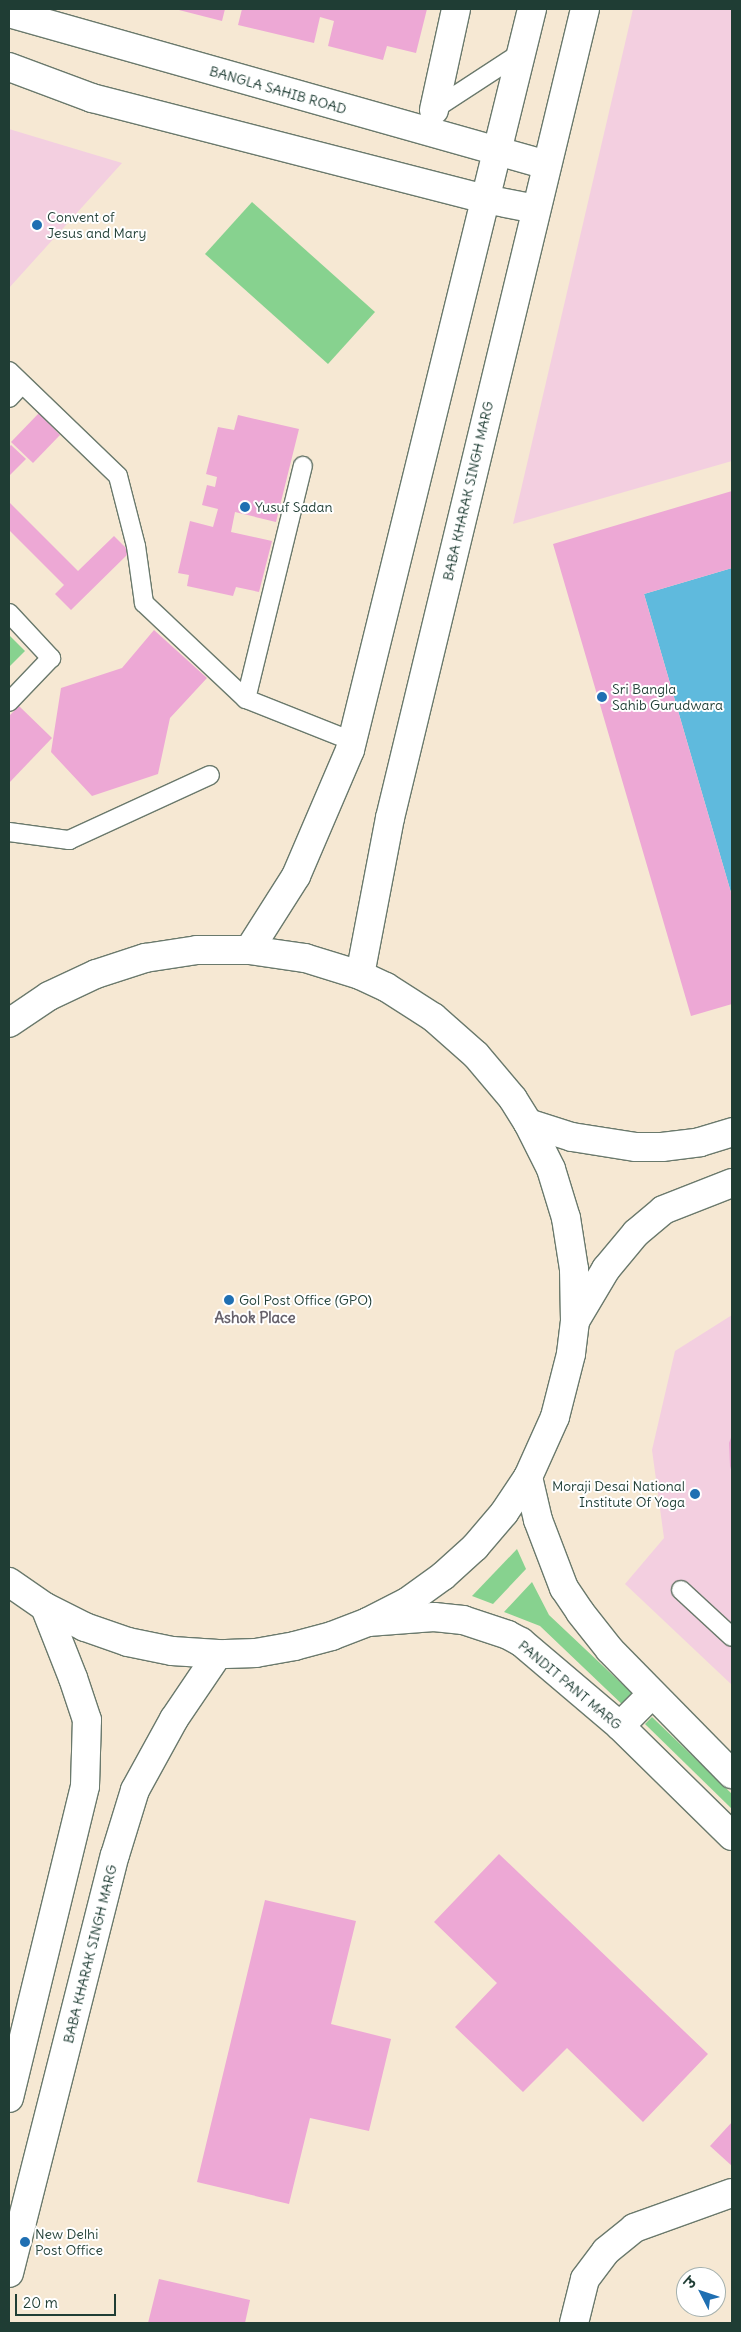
<!DOCTYPE html>
<meta charset="utf-8">
<style>
body{margin:0}
#map{position:relative;width:741px;height:2332px;overflow:hidden;background:#f6e8d3;font-family:Delius,"Playpen Sans Deva",sans-serif}
div>[style]{position:absolute}
[style*='--x']{left:calc(var(--x)*1px);top:calc(var(--y)*1px);width:calc(var(--w)*1px);rotate:calc(var(--a)*1deg)}
.built>*{inset:0;background:#f3cfe0}
.green>*{inset:0;background:#87d28f}
.water>*{inset:0;background:#5fbadd}
.building>*{inset:0;background:#eda8d5}
.roads{filter:drop-shadow(1px 0 #6a796c) drop-shadow(-1px 0 #6a796c) drop-shadow(0 1px #6a796c) drop-shadow(0 -1px #6a796c)}
.service>*{height:18px;margin:-9px;padding:0 9px;transform-origin:9px;border-radius:9px;background:#fff}
.minor>*{height:28px;margin:-14px;padding:0 14px;transform-origin:14px;border-radius:14px;background:#fff}
.tertiary>*{height:28px;margin:-14px;padding:0 14px;transform-origin:14px;border-radius:14px;background:#fff}
.secondary>*{height:28px;margin:-14px;padding:0 14px;transform-origin:14px;border-radius:14px;background:#fff}
.dots>*{width:14px;height:14px;translate:-50% -50%;box-sizing:border-box;border:2px solid #fff;border-radius:50%}
span{translate:-50% -50%;white-space:nowrap;text-align:center;line-height:1.15;-webkit-text-stroke:4px #fff;paint-order:stroke}
.street-label{font-size:14px;color:#1f3d34}
.poi-label{font-size:14px;color:#1f3d34}
.left{translate:0 -50%;text-align:left}
.right{translate:-100% -50%;text-align:right}
.neighbourhood-label{font-size:15px;color:#67626c;font-weight:700}
.frame{position:absolute;inset:0;border:10px solid #1f3d34;pointer-events:none}
.north{position:absolute;left:676px;top:2267px;width:50px;height:50px;box-sizing:border-box;background:#fff;border:1px solid #a5b1ae;border-radius:50%;rotate:311deg;font-size:14px;font-weight:700;line-height:20px;text-align:center;color:#1f3d34}
.north::after{content:'';display:block;margin:auto;width:18px;height:22px;background:#1f6fb2;clip-path:polygon(50% 0,100% 100%,50% 72%,0 100%)}
.scale{position:absolute;left:15px;top:2294px;width:101px;height:22px;box-sizing:border-box;border:2px solid #1f3d34;border-top:0;padding-left:6px;font-size:15px;line-height:18px;white-space:nowrap;color:#1f3d34;-webkit-text-stroke:4px #fff;paint-order:stroke}
</style>
<div id="map">
<div class="built">
<div style="clip-path:polygon(633px 9px,732px 9px,732px 461px,513px 524px)"></div>
<div style="clip-path:polygon(9px 129px,122px 163px,9px 288px)"></div>
<div style="clip-path:polygon(732px 1315px,732px 1685px,625px 1584px,664px 1538px,652px 1450px,675px 1351px)"></div>
</div>
<div class="green">
<div style="clip-path:polygon(252px 202px,375px 312px,328px 364px,205px 254px)"></div>
<div style="clip-path:polygon(9px 635px,25px 651px,9px 667px)"></div>
<div style="clip-path:polygon(517px 1549px,526px 1569px,493px 1604px,472px 1596px)"></div>
<div style="clip-path:polygon(532px 1582px,549px 1615px,637px 1698px,627px 1709px,540px 1626px,504px 1612px)"></div>
<div style="clip-path:polygon(652px 1717px,732px 1794px,732px 1809px,645px 1724px)"></div>
</div>
<div class="water">
<div style="clip-path:polygon(732px 568px,732px 896px,644px 594px)"></div>
</div>
<div class="building">
<div style="clip-path:polygon(175px 9px,225px 9px,222px 21px)"></div>
<div style="clip-path:polygon(242px 9px,427px 9px,416px 53px,387px 46px,383px 60px,328px 46px,334px 21px,320px 17px,314px 43px,238px 25px)"></div>
<div style="clip-path:polygon(39px 413px,60px 435px,33px 463px,11px 442px)"></div>
<div style="clip-path:polygon(238px 415px,299px 429px,276px 522px,235px 512px,231px 532px,272px 541px,259px 592px,236px 587px,233px 596px,187px 586px,189px 575px,178px 573px,190px 521px,213px 527px,218px 509px,202px 505px,207px 485px,215px 487px,217px 477px,206px 474px,218px 427px,234px 430px)"></div>
<div style="clip-path:polygon(11px 445px,26px 459px,9px 476px,9px 447px)"></div>
<div style="clip-path:polygon(732px 491px,732px 568px,644px 594px,732px 896px,732px 1004px,691px 1016px,553px 544px)"></div>
<div style="clip-path:polygon(9px 502px,78px 571px,114px 536px,130px 552px,71px 610px,55px 594px,64px 585px,9px 530px)"></div>
<div style="clip-path:polygon(154px 630px,207px 678px,170px 718px,158px 774px,92px 796px,51px 752px,61px 688px,122px 668px)"></div>
<div style="clip-path:polygon(19px 706px,52px 738px,9px 783px,9px 716px)"></div>
<div style="clip-path:polygon(732px 1435px,732px 1473px,730px 1466px,729px 1443px)"></div>
<div style="clip-path:polygon(499px 1854px,708px 2054px,643px 2122px,567px 2048px,523px 2092px,455px 2027px,497px 1983px,434px 1922px)"></div>
<div style="clip-path:polygon(265px 1900px,356px 1921px,331px 2024px,391px 2039px,369px 2131px,310px 2118px,289px 2204px,197px 2182px)"></div>
<div style="clip-path:polygon(732px 2122px,732px 2166px,710px 2146px)"></div>
<div style="clip-path:polygon(159px 2279px,250px 2300px,245px 2323px,148px 2323px)"></div>
</div>
<div class="roads">
<div class="service">
<div style="--x:430;--y:112;--w:110;--a:-33.1"></div>
<div style="--x:9;--y:371;--w:151;--a:43.9"></div>
<div style="--x:118;--y:476;--w:72;--a:75.6"></div>
<div style="--x:136;--y:546;--w:58;--a:82"></div>
<div style="--x:144;--y:603;--w:140;--a:43.3"></div>
<div style="--x:246;--y:699;--w:114;--a:21.6"></div>
<div style="--x:9;--y:398;--w:19;--a:-47"></div>
<div style="--x:9;--y:613;--w:62;--a:47"></div>
<div style="--x:51;--y:658;--w:61;--a:133.7"></div>
<div style="--x:246;--y:699;--w:240;--a:-76.3"></div>
<div style="--x:9;--y:832;--w:61;--a:7.6"></div>
<div style="--x:69;--y:840;--w:155;--a:-24.7"></div>
<div style="--x:681;--y:1590;--w:69;--a:42.7"></div>
</div>
<div class="minor">
<div style="--x:434;--y:110;--w:103;--a:-77.7"></div>
<div style="--x:574;--y:2323;--w:45;--a:-76"></div>
<div style="--x:585;--y:2279;--w:35;--a:-53"></div>
<div style="--x:606;--y:2251;--w:36;--a:-39"></div>
<div style="--x:634;--y:2228;--w:104;--a:-19.7"></div>
</div>
<div class="tertiary">
<div style="--x:9;--y:13;--w:559;--a:15.78"></div>
<div style="--x:9;--y:67;--w:89;--a:20.5"></div>
<div style="--x:92;--y:98;--w:406;--a:14.4"></div>
<div style="--x:485;--y:199;--w:52;--a:11.1"></div>
<div style="--x:528;--y:1477;--w:44;--a:76.9"></div>
<div style="--x:538;--y:1520;--w:73;--a:69.1"></div>
<div style="--x:564;--y:1588;--w:29;--a:56"></div>
<div style="--x:580;--y:1612;--w:48;--a:51.7"></div>
<div style="--x:610;--y:1650;--w:174;--a:45.5"></div>
<div style="--x:368;--y:1622;--w:66;--a:-4.3"></div>
<div style="--x:434;--y:1617;--w:29;--a:6"></div>
<div style="--x:463;--y:1620;--w:47;--a:18.4"></div>
<div style="--x:508;--y:1635;--w:15;--a:28"></div>
<div style="--x:521;--y:1642;--w:130;--a:40.3"></div>
<div style="--x:620;--y:1726;--w:157;--a:44.5"></div>
<div style="--x:620;--y:1726;--w:45;--a:-45"></div>
</div>
<div class="secondary">
<div style="--x:249;--y:950;--w:88;--a:-57.6"></div>
<div style="--x:296;--y:876;--w:137;--a:-66.8"></div>
<div style="--x:350;--y:750;--w:763;--a:-76.2"></div>
<div style="--x:360;--y:975;--w:160;--a:-79.2"></div>
<div style="--x:390;--y:818;--w:832;--a:-76.45"></div>
<div style="--x:9;--y:1023;--w:48;--a:-34"></div>
<div style="--x:49;--y:996;--w:52;--a:-25.1"></div>
<div style="--x:96;--y:974;--w:52;--a:-18.1"></div>
<div style="--x:145;--y:958;--w:53;--a:-8.7"></div>
<div style="--x:197;--y:950;--w:52;--a:0"></div>
<div style="--x:249;--y:950;--w:57;--a:8.1"></div>
<div style="--x:305;--y:958;--w:58;--a:17.2"></div>
<div style="--x:360;--y:975;--w:29;--a:25"></div>
<div style="--x:386;--y:987;--w:56;--a:32.6"></div>
<div style="--x:433;--y:1017;--w:57;--a:41.5"></div>
<div style="--x:476;--y:1055;--w:57;--a:49.9"></div>
<div style="--x:513;--y:1099;--w:28;--a:58"></div>
<div style="--x:528;--y:1123;--w:51;--a:63.4"></div>
<div style="--x:551;--y:1169;--w:51;--a:73"></div>
<div style="--x:566;--y:1218;--w:52;--a:81.1"></div>
<div style="--x:574;--y:1269;--w:52;--a:88.9"></div>
<div style="--x:575;--y:1321;--w:33;--a:97"></div>
<div style="--x:571;--y:1354;--w:65;--a:104.3"></div>
<div style="--x:555;--y:1417;--w:66;--a:114.2"></div>
<div style="--x:528;--y:1477;--w:43;--a:123.7"></div>
<div style="--x:504;--y:1513;--w:45;--a:130.5"></div>
<div style="--x:475;--y:1547;--w:43;--a:137.8"></div>
<div style="--x:443;--y:1576;--w:44;--a:144.2"></div>
<div style="--x:407;--y:1602;--w:44;--a:152.9"></div>
<div style="--x:368;--y:1622;--w:39;--a:159"></div>
<div style="--x:332;--y:1636;--w:38;--a:165"></div>
<div style="--x:295;--y:1646;--w:40;--a:170"></div>
<div style="--x:256;--y:1653;--w:38;--a:178"></div>
<div style="--x:218;--y:1654;--w:46;--a:-176.3"></div>
<div style="--x:172;--y:1651;--w:45;--a:-168.4"></div>
<div style="--x:128;--y:1642;--w:46;--a:-160.8"></div>
<div style="--x:85;--y:1627;--w:45;--a:-153.4"></div>
<div style="--x:45;--y:1607;--w:44;--a:-145.2"></div>
<div style="--x:528;--y:1123;--w:46;--a:17.7"></div>
<div style="--x:572;--y:1137;--w:65;--a:8.9"></div>
<div style="--x:636;--y:1147;--w:26;--a:0"></div>
<div style="--x:662;--y:1147;--w:38;--a:-7"></div>
<div style="--x:700;--y:1142;--w:34;--a:-17"></div>
<div style="--x:575;--y:1321;--w:61;--a:-59.2"></div>
<div style="--x:606;--y:1269;--w:47;--a:-50.2"></div>
<div style="--x:636;--y:1233;--w:35;--a:-40"></div>
<div style="--x:663;--y:1210;--w:74;--a:-21.4"></div>
<div style="--x:9;--y:2098;--w:321;--a:-76.3"></div>
<div style="--x:85;--y:1786;--w:66;--a:-88.3"></div>
<div style="--x:87;--y:1720;--w:44;--a:-108.4"></div>
<div style="--x:73;--y:1678;--w:76;--a:-111.5"></div>
<div style="--x:9;--y:2273;--w:431;--a:-75.8"></div>
<div style="--x:115;--y:1855;--w:68;--a:-72.9"></div>
<div style="--x:135;--y:1790;--w:81;--a:-61.2"></div>
<div style="--x:174;--y:1719;--w:78;--a:-55.9"></div>
</div>
</div>
<div class="dots">
<div style="left:37px;top:225px;background:#1f6fb2"></div>
<div style="left:245px;top:507px;background:#1f6fb2"></div>
<div style="left:602px;top:697px;background:#1f6fb2"></div>
<div style="left:229px;top:1300px;background:#1f6fb2"></div>
<div style="left:695px;top:1494px;background:#1f6fb2"></div>
<div style="left:25px;top:2242px;background:#1f6fb2"></div>
</div>
<div class="street-label">
<span style="left:278px;top:90px;rotate:16deg">BANGLA SAHIB ROAD</span>
<span style="left:468px;top:491px;rotate:-77deg">BABA KHARAK SINGH MARG</span>
<span style="left:570px;top:1685px;rotate:40deg">PANDIT PANT MARG</span>
<span style="left:90px;top:1954px;rotate:-76deg">BABA KHARAK SINGH MARG</span>
</div>
<div class="poi-label">
<span class="left" style="left:47px;top:225px">Convent of<br>Jesus and Mary</span>
<span class="left" style="left:255px;top:507px">Yusuf Sadan</span>
<span class="left" style="left:612px;top:697px">Sri Bangla<br>Sahib Gurudwara</span>
<span class="left" style="left:239px;top:1300px">Gol Post Office (GPO)</span>
<span class="right" style="left:685px;top:1494px">Moraji Desai National<br>Institute Of Yoga</span>
<span class="left" style="left:35px;top:2242px">New Delhi<br>Post Office</span>
</div>
<div class="neighbourhood-label">
<span style="left:255px;top:1318px">Ashok Place</span>
</div>
<div class="frame"></div>
<div class="north">उ</div>
<div class="scale">20 m</div>
</div>
